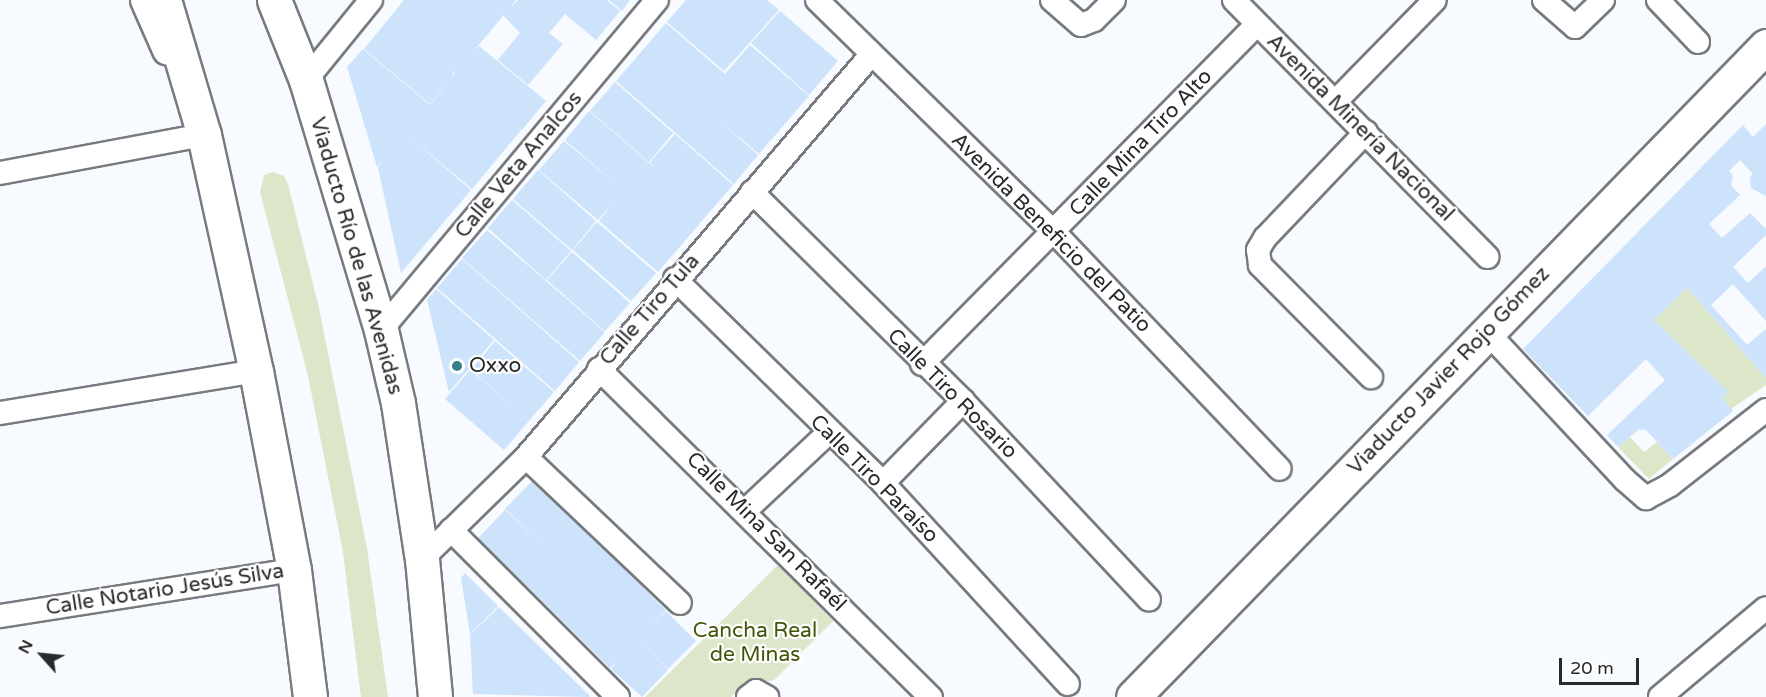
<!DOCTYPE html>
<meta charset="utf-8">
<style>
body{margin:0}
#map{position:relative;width:1766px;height:697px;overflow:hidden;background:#f7fafe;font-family:"Varela Round",sans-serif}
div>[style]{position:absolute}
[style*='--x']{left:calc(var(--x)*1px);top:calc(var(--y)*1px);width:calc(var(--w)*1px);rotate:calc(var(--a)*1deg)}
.green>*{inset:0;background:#dce7c9}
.building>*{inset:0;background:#cde2fb}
.roads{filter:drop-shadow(2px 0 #777b7f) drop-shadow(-2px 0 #777b7f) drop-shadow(0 2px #777b7f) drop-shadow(0 -2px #777b7f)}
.minor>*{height:22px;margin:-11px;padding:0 11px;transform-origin:11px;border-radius:11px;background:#fff}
.tertiary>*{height:28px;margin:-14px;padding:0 14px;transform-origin:14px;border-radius:14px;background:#fff}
.secondary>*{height:33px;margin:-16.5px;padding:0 16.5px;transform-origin:16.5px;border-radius:16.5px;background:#fff}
.dots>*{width:16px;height:16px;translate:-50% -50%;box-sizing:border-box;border:3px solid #fff;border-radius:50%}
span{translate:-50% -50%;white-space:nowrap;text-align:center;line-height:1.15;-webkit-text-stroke:4.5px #fff;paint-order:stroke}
.street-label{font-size:21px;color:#28292b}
.poi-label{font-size:21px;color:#28292b}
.left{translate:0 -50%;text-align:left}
.park-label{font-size:21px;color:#425509}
.north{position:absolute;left:12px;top:625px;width:60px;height:60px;-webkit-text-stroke:4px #fff;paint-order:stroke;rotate:297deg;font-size:16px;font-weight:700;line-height:24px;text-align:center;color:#28292b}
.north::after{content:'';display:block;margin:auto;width:21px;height:27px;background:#28292b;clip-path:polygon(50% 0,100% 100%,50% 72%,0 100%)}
.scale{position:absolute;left:1559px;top:658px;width:80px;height:27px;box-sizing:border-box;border:3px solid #28292b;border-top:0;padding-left:8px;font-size:18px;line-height:21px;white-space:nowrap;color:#28292b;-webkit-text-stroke:4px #fff;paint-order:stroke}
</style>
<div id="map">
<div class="green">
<div style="clip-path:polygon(273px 172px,284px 176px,288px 184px,319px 308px,367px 548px,388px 697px,361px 697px,343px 552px,308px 376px,260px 192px,264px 175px)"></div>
<div style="clip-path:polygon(1687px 288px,1766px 378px,1766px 385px,1731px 409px,1722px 398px,1728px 392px,1654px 320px)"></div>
<div style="clip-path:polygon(1630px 437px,1644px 452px,1657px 442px,1673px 459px,1649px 479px,1618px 447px)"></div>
<div style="clip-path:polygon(778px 565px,833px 621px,774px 680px,741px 687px,731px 697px,645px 697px)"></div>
</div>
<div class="building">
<div style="clip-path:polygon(404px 0,516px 0,509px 10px,518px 0,607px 0,620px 11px,596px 40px,565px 14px,549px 33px,563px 44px,528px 85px,498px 60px,520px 33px,499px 11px,503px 16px,472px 53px,479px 46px,546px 101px,522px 130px,515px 125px,521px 130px,472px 189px,405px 133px,471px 190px,401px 273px,378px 168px,384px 159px,377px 167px,347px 67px,363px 49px,430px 105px,455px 74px,449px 69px,454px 75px,430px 104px,364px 49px)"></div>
<div style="clip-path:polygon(609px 0,630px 0,622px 11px)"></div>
<div style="clip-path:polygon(686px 0,767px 0,779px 10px,724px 71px,667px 22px)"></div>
<div style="clip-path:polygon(780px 11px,838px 61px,809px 95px,751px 43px)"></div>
<div style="clip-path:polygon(666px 23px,725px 74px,750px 45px,809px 96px,759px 154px,719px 120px,758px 155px,734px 184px,616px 81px)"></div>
<div style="clip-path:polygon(615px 82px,673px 133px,649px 162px,590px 111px)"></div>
<div style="clip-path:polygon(589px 111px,655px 168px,650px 162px,675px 134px,733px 185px,658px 272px,599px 221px,614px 202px,598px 220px,539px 170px,564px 141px,617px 185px,565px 140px)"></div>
<div style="clip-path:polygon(1766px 124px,1766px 196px,1751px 188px,1750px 177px,1753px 174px,1740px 160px,1729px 171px,1733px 175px,1731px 185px,1740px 195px,1709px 224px,1722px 238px,1750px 213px,1766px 229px,1766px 235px,1733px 267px,1748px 283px,1766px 266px,1766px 321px,1733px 284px,1711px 305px,1747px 345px,1766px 329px,1766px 378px,1687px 288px,1654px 320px,1729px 392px,1722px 398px,1733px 411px,1673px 459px,1646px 430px,1639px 429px,1618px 447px,1607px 435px,1665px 380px,1646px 359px,1588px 416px,1523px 349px,1743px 125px,1753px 137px)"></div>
<div style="clip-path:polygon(538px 170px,596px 221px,572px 250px,513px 199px)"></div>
<div style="clip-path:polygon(512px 200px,571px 251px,546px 280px,488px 228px)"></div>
<div style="clip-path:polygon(597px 222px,656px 273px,631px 301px,573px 250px)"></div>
<div style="clip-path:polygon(487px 230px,605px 332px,580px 361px,462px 258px)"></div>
<div style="clip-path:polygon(572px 252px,630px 303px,605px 331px,547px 280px)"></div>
<div style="clip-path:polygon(462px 259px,579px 362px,555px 391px,437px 288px)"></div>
<div style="clip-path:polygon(436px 289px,494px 340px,449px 392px,427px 300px)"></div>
<div style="clip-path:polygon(495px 341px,554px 392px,504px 450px,445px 399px,470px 370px,523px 415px,471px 370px)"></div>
<div style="clip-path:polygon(533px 480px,666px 610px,648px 628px,666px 611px,696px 641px,668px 669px,638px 639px,668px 670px,642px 697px,611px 669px,618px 660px,610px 668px,478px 538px,505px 510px,548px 550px,505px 509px)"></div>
<div style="clip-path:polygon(465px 573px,498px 606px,470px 634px,461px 578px)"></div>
<div style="clip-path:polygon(499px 607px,590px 696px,589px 697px,473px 694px,470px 635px)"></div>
</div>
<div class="roads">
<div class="minor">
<div style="--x:817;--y:0;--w:332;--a:44.4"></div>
<div style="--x:1054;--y:232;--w:327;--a:46.4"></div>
<div style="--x:1052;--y:0;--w:38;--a:41"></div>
<div style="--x:1081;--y:25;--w:14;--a:-21"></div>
<div style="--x:1094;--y:20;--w:28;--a:-45"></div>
<div style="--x:1234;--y:0;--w:361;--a:45.4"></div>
<div style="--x:1544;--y:0;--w:41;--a:41.1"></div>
<div style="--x:1575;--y:27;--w:39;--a:-44"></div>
<div style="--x:1658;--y:0;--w:58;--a:46.4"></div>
<div style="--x:306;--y:80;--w:103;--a:-50.9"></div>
<div style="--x:1336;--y:101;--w:141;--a:-45.6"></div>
<div style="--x:1366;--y:132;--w:146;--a:133.6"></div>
<div style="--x:1265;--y:238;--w:14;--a:120"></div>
<div style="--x:1258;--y:250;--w:15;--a:82"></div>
<div style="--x:1260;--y:265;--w:158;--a:45.3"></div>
<div style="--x:0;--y:173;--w:208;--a:-10.6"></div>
<div style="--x:752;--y:192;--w:297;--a:44.7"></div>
<div style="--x:963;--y:401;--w:272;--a:46.9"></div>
<div style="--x:675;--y:279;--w:291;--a:44.4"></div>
<div style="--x:883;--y:483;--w:273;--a:47.4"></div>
<div style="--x:381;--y:330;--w:430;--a:-50.1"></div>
<div style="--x:1487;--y:332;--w:202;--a:47"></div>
<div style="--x:1625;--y:480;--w:28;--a:41"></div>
<div style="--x:1646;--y:498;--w:27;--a:-28"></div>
<div style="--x:1670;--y:485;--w:122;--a:-38"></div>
<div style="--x:922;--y:364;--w:477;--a:-45.4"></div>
<div style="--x:599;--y:369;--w:467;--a:44.7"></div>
<div style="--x:0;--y:413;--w:259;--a:-9.3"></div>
<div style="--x:526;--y:457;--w:212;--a:43.5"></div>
<div style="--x:883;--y:483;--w:115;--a:-45.7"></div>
<div style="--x:745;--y:511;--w:114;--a:-43.2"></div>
<div style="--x:451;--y:530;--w:236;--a:45"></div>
<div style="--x:422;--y:559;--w:146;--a:-44.4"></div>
<div style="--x:526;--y:457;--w:530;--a:-49.36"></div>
<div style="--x:0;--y:616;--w:298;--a:-8.9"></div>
<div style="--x:748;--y:697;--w:10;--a:-37"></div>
<div style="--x:756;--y:691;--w:13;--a:29"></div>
<div style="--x:1660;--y:697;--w:138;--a:-40"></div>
</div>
<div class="tertiary">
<div style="--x:145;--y:0;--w:55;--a:66.3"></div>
</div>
<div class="secondary">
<div style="--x:164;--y:0;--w:141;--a:73.5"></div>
<div style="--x:204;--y:135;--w:242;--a:77.6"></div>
<div style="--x:256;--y:371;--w:203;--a:79.2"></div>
<div style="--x:294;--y:570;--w:128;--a:82.8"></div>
<div style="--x:274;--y:0;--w:86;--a:68.2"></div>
<div style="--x:306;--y:80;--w:261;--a:73.3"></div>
<div style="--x:381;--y:330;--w:75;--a:76.9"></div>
<div style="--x:398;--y:403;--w:158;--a:81.3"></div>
<div style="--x:422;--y:559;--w:139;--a:84.6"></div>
<div style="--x:1133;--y:697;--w:908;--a:-45.8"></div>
</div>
</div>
<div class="dots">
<div style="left:457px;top:366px;background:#377e88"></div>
</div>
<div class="street-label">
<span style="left:1360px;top:128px;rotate:45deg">Avenida Minería Nacional</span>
<span style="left:1141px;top:143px;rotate:-46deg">Calle Mina Tiro Alto</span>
<span style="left:519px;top:165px;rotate:-50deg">Calle Veta Analcos</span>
<span style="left:1051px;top:233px;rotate:45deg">Avenida Beneficio del Patio</span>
<span style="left:356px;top:256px;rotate:74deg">Viaducto Río de las Avenidas</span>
<span style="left:650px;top:310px;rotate:-49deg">Calle Tiro Tula</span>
<span style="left:1449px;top:371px;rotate:-46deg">Viaducto Javier Rojo Gómez</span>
<span style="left:952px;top:394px;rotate:45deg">Calle Tiro Rosario</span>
<span style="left:874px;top:479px;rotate:45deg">Calle Tiro Paraíso</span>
<span style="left:766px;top:532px;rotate:45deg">Calle Mina San Rafaél</span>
<span style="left:165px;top:590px;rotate:-9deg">Calle Notario Jesús Silva</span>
</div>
<div class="poi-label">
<span class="left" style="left:469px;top:366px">Oxxo</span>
</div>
<div class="park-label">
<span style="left:755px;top:643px">Cancha Real<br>de Minas</span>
</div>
<div class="north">N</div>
<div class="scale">20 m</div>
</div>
